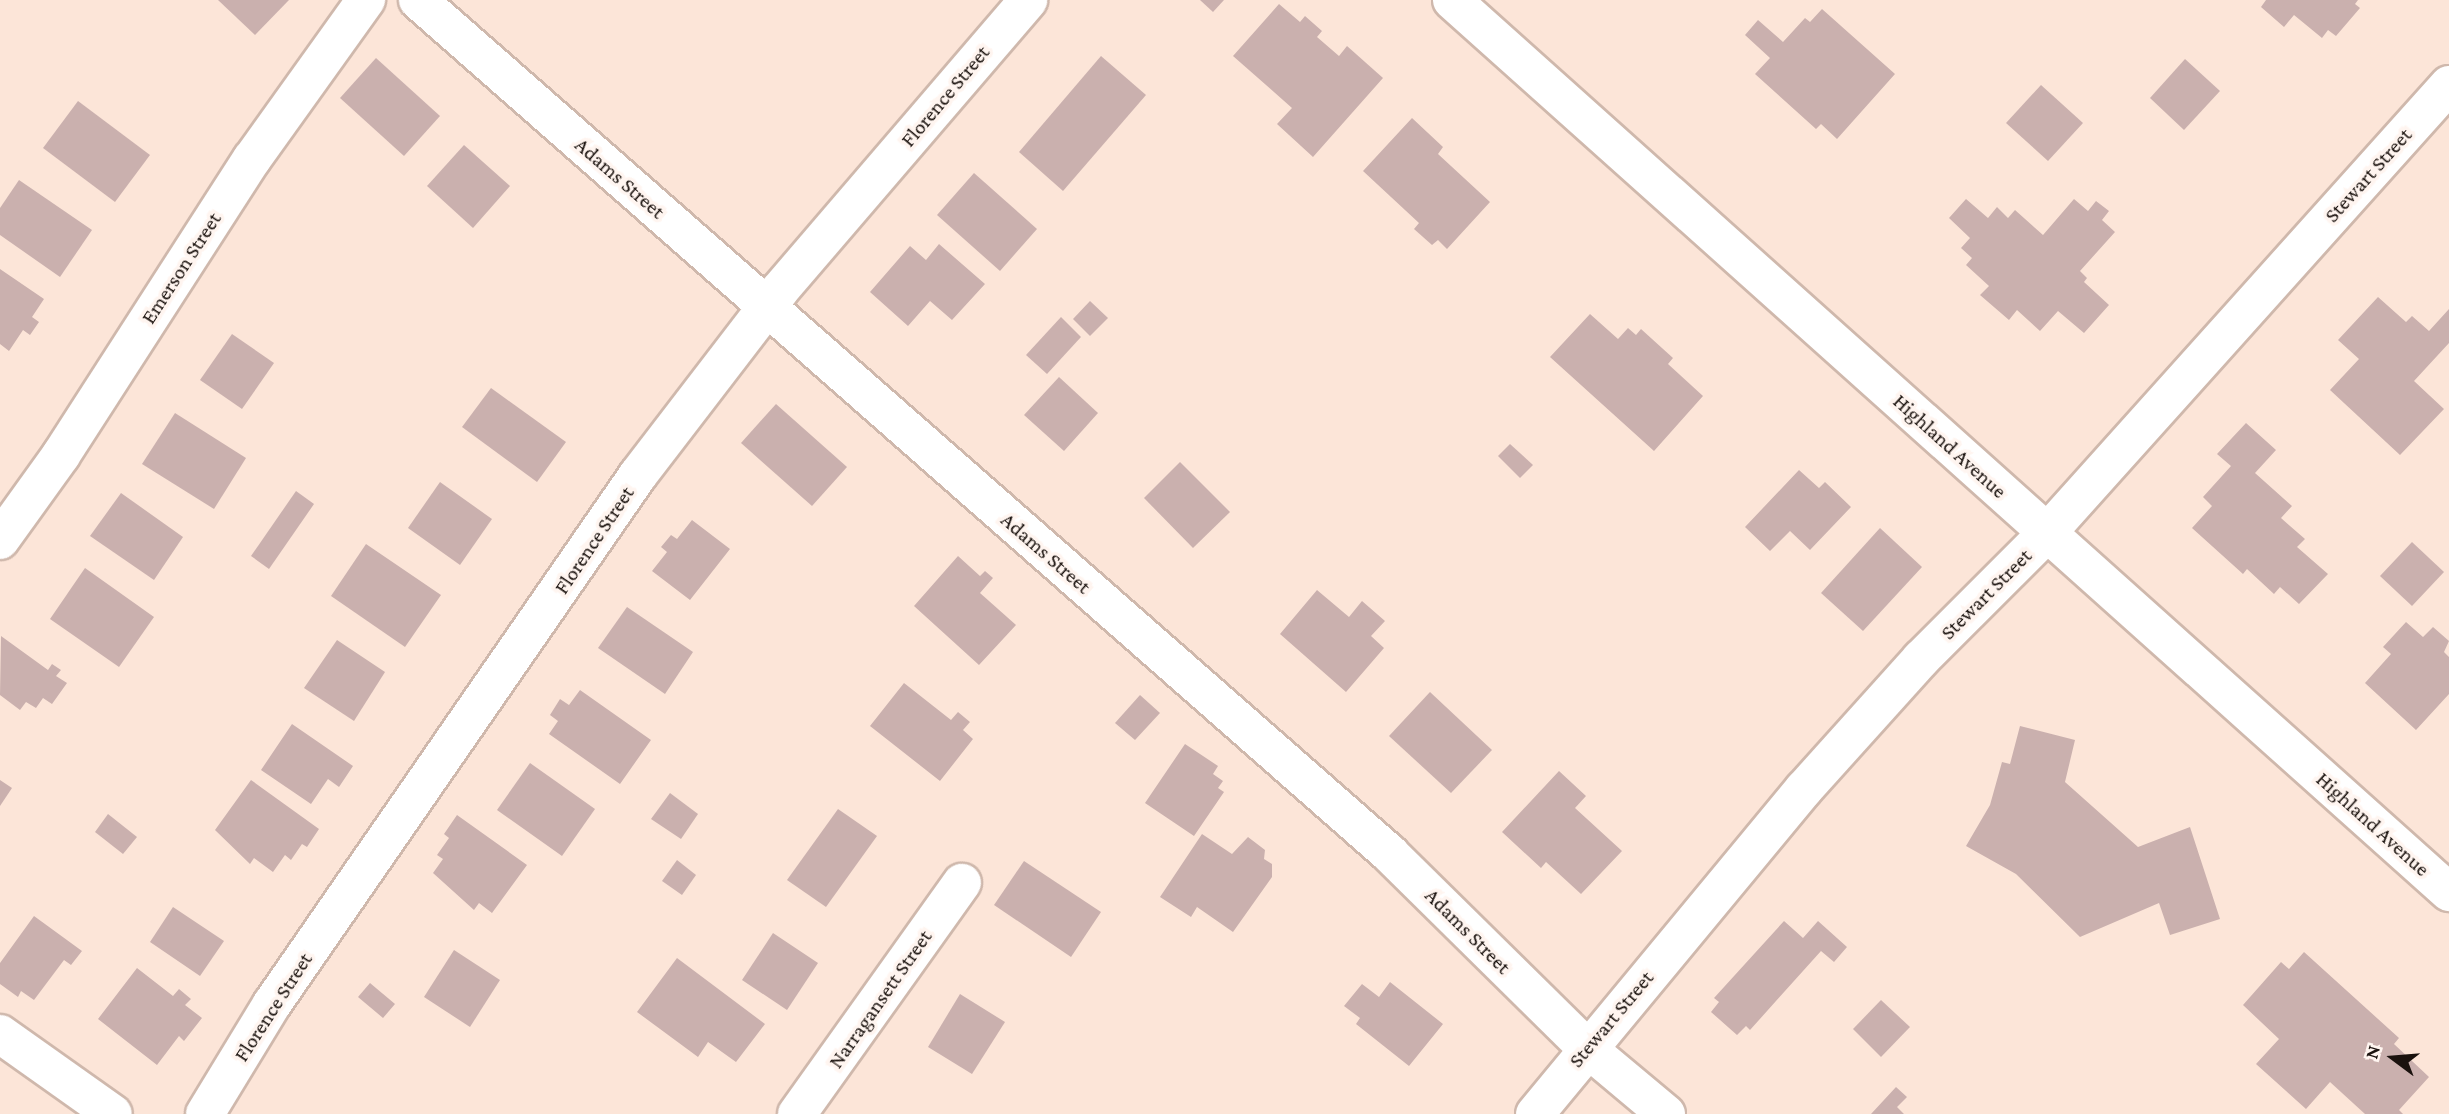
<!DOCTYPE html>
<style>
body{margin:0}
#map{position:relative;width:2449px;height:1114px;overflow:hidden;background:#fce5d8;font-family:"Crimson Pro",serif}
div>[style]{position:absolute}
[style*='--x']{left:calc(var(--x)*1px);top:calc(var(--y)*1px);width:calc(var(--w)*1px);rotate:calc(var(--a)*1deg)}
.building>*{inset:0;background:#cab0ae}
.roads{filter:drop-shadow(2px 0 #cfb8ac) drop-shadow(-2px 0 #cfb8ac) drop-shadow(0 2px #cfb8ac) drop-shadow(0 -2px #cfb8ac)}
.minor>*{height:38px;margin:-19px;padding:0 19px;transform-origin:19px;border-radius:19px;background:#fff}
.tertiary>*{height:38px;margin:-19px;padding:0 19px;transform-origin:19px;border-radius:19px;background:#fff}
span{translate:-50% -50%;white-space:nowrap;text-align:center;line-height:1.15;-webkit-text-stroke:7px #fff5f0;paint-order:stroke}
.street-label{font-size:21px;color:#1a120e}
.north{position:absolute;left:2358px;top:1023px;width:70px;height:70px;-webkit-text-stroke:5px #fff5f0;paint-order:stroke;rotate:286deg;font-size:19px;font-weight:700;line-height:28px;text-align:center;color:#1a120e}
.north::after{content:'';display:block;margin:auto;width:24px;height:32px;background:#1a120e;clip-path:polygon(50% 0,100% 100%,50% 72%,0 100%)}
</style>
<div id="map">
<div class="building">
<div style="clip-path:polygon(218px 0,289px 0,255px 35px)"></div>
<div style="clip-path:polygon(1200px 0,1224px 0,1213px 12px)"></div>
<div style="clip-path:polygon(2266px 0,2358px 0,2355px 4px,2360px 8px,2336px 36px,2328px 30px,2322px 38px,2294px 15px,2284px 27px,2261px 7px)"></div>
<div style="clip-path:polygon(1279px 4px,1300px 22px,1305px 16px,1322px 31px,1317px 37px,1339px 56px,1347px 46px,1383px 78px,1313px 157px,1277px 124px,1292px 108px,1233px 56px)"></div>
<div style="clip-path:polygon(1822px 9px,1895px 74px,1837px 139px,1821px 124px,1816px 129px,1755px 74px,1770px 58px,1745px 35px,1758px 20px,1783px 42px,1805px 18px,1810px 22px)"></div>
<div style="clip-path:polygon(1101px 56px,1146px 95px,1063px 191px,1019px 152px)"></div>
<div style="clip-path:polygon(376px 58px,440px 116px,404px 156px,340px 98px)"></div>
<div style="clip-path:polygon(2185px 59px,2220px 91px,2184px 130px,2150px 98px)"></div>
<div style="clip-path:polygon(2041px 85px,2083px 123px,2048px 161px,2006px 123px)"></div>
<div style="clip-path:polygon(78px 101px,150px 155px,115px 202px,43px 148px)"></div>
<div style="clip-path:polygon(1412px 118px,1443px 147px,1438px 154px,1490px 202px,1447px 249px,1438px 240px,1432px 245px,1414px 229px,1419px 223px,1363px 171px)"></div>
<div style="clip-path:polygon(464px 145px,510px 186px,473px 228px,427px 186px)"></div>
<div style="clip-path:polygon(974px 173px,1037px 229px,1000px 271px,937px 215px)"></div>
<div style="clip-path:polygon(19px 180px,92px 230px,60px 277px,0 235px,0 208px)"></div>
<div style="clip-path:polygon(1966px 199px,1988px 218px,1997px 207px,2008px 218px,2015px 210px,2043px 235px,2074px 199px,2088px 211px,2096px 201px,2109px 211px,2102px 220px,2115px 232px,2080px 271px,2087px 278px,2084px 282px,2109px 305px,2084px 333px,2058px 311px,2040px 331px,2017px 310px,2009px 320px,1980px 295px,1989px 286px,1966px 265px,1972px 258px,1961px 248px,1970px 238px,1949px 218px)"></div>
<div style="clip-path:polygon(939px 244px,985px 284px,952px 320px,930px 301px,908px 326px,870px 292px,910px 246px,926px 260px)"></div>
<div style="clip-path:polygon(0 269px,44px 299px,32px 317px,39px 322px,30px 335px,23px 330px,9px 351px,0 344px)"></div>
<div style="clip-path:polygon(2378px 297px,2406px 322px,2412px 316px,2429px 331px,2449px 309px,2449px 343px,2414px 381px,2444px 409px,2400px 455px,2330px 390px,2359px 359px,2338px 340px)"></div>
<div style="clip-path:polygon(1090px 301px,1108px 318px,1090px 336px,1073px 319px)"></div>
<div style="clip-path:polygon(1590px 314px,1618px 339px,1628px 328px,1636px 335px,1641px 329px,1673px 358px,1668px 364px,1703px 396px,1654px 451px,1550px 357px)"></div>
<div style="clip-path:polygon(1061px 317px,1081px 337px,1047px 374px,1026px 355px)"></div>
<div style="clip-path:polygon(232px 334px,274px 363px,242px 409px,200px 380px)"></div>
<div style="clip-path:polygon(1059px 377px,1098px 413px,1064px 451px,1024px 415px)"></div>
<div style="clip-path:polygon(491px 388px,566px 442px,537px 482px,462px 427px)"></div>
<div style="clip-path:polygon(776px 404px,847px 467px,812px 506px,741px 443px)"></div>
<div style="clip-path:polygon(175px 413px,246px 458px,214px 509px,142px 464px)"></div>
<div style="clip-path:polygon(2246px 423px,2276px 450px,2255px 473px,2292px 506px,2281px 518px,2305px 539px,2297px 547px,2328px 574px,2299px 604px,2280px 587px,2274px 594px,2247px 569px,2243px 574px,2192px 528px,2212px 506px,2203px 497px,2231px 466px,2217px 454px)"></div>
<div style="clip-path:polygon(1510px 444px,1533px 465px,1520px 478px,1498px 456px)"></div>
<div style="clip-path:polygon(1180px 462px,1230px 512px,1193px 548px,1144px 498px)"></div>
<div style="clip-path:polygon(1799px 470px,1819px 488px,1825px 482px,1851px 507px,1810px 550px,1790px 531px,1770px 551px,1745px 527px)"></div>
<div style="clip-path:polygon(440px 482px,492px 519px,460px 565px,408px 528px)"></div>
<div style="clip-path:polygon(296px 491px,314px 504px,269px 569px,251px 556px)"></div>
<div style="clip-path:polygon(121px 493px,183px 537px,154px 580px,90px 536px)"></div>
<div style="clip-path:polygon(692px 520px,730px 549px,690px 600px,652px 571px,667px 552px,661px 547px,671px 535px,677px 539px)"></div>
<div style="clip-path:polygon(1880px 528px,1922px 567px,1863px 631px,1821px 593px)"></div>
<div style="clip-path:polygon(2412px 542px,2444px 572px,2412px 606px,2380px 576px)"></div>
<div style="clip-path:polygon(366px 544px,441px 595px,405px 647px,331px 596px)"></div>
<div style="clip-path:polygon(958px 556px,980px 576px,985px 571px,993px 578px,980px 593px,1016px 625px,979px 665px,914px 606px)"></div>
<div style="clip-path:polygon(85px 568px,154px 617px,119px 667px,50px 619px)"></div>
<div style="clip-path:polygon(1317px 590px,1349px 617px,1362px 601px,1385px 621px,1371px 636px,1384px 648px,1346px 692px,1280px 634px)"></div>
<div style="clip-path:polygon(627px 607px,693px 652px,665px 694px,598px 648px)"></div>
<div style="clip-path:polygon(2406px 622px,2423px 637px,2433px 627px,2449px 641px,2444px 652px,2449px 657px,2449px 694px,2416px 730px,2365px 683px,2391px 654px,2383px 647px)"></div>
<div style="clip-path:polygon(1px 636px,48px 670px,52px 664px,61px 670px,56px 676px,67px 683px,52px 704px,43px 698px,36px 708px,26px 702px,20px 710px,0 695px)"></div>
<div style="clip-path:polygon(337px 640px,385px 672px,354px 721px,304px 688px)"></div>
<div style="clip-path:polygon(904px 683px,951px 720px,958px 712px,970px 722px,963px 730px,973px 739px,940px 781px,870px 726px)"></div>
<div style="clip-path:polygon(580px 690px,651px 740px,620px 784px,549px 734px,558px 721px,550px 715px,560px 699px,569px 705px)"></div>
<div style="clip-path:polygon(1430px 692px,1492px 750px,1451px 793px,1389px 736px)"></div>
<div style="clip-path:polygon(1140px 695px,1160px 713px,1135px 740px,1115px 723px)"></div>
<div style="clip-path:polygon(292px 724px,353px 766px,339px 787px,328px 779px,311px 804px,261px 770px)"></div>
<div style="clip-path:polygon(2020px 726px,2075px 740px,2065px 782px,2138px 847px,2190px 827px,2220px 919px,2170px 935px,2159px 903px,2080px 937px,2016px 874px,1966px 846px,1990px 805px,2002px 762px,2010px 764px)"></div>
<div style="clip-path:polygon(1185px 744px,1218px 766px,1213px 774px,1223px 781px,1218px 788px,1224px 792px,1194px 836px,1145px 803px)"></div>
<div style="clip-path:polygon(530px 763px,595px 809px,562px 856px,497px 810px)"></div>
<div style="clip-path:polygon(1559px 771px,1586px 796px,1575px 808px,1622px 851px,1581px 894px,1546px 862px,1541px 868px,1502px 832px)"></div>
<div style="clip-path:polygon(0 780px,12px 788px,0 806px)"></div>
<div style="clip-path:polygon(251px 780px,319px 829px,307px 847px,302px 844px,291px 860px,285px 855px,273px 872px,254px 858px,250px 864px,215px 830px)"></div>
<div style="clip-path:polygon(670px 793px,698px 814px,681px 839px,651px 819px)"></div>
<div style="clip-path:polygon(838px 809px,877px 836px,826px 907px,787px 880px)"></div>
<div style="clip-path:polygon(108px 814px,137px 837px,123px 854px,95px 832px)"></div>
<div style="clip-path:polygon(457px 815px,527px 865px,492px 913px,479px 903px,474px 910px,433px 873px,443px 859px,437px 855px,449px 838px,444px 834px)"></div>
<div style="clip-path:polygon(1202px 834px,1232px 854px,1248px 837px,1265px 850px,1264px 859px,1272px 864px,1272px 877px,1233px 932px,1197px 907px,1191px 917px,1160px 897px)"></div>
<div style="clip-path:polygon(677px 860px,696px 875px,682px 895px,662px 881px)"></div>
<div style="clip-path:polygon(1024px 861px,1101px 912px,1071px 957px,994px 905px)"></div>
<div style="clip-path:polygon(173px 907px,224px 941px,200px 976px,150px 942px)"></div>
<div style="clip-path:polygon(34px 916px,82px 951px,71px 965px,64px 960px,34px 1000px,21px 991px,18px 997px,0 984px,0 963px)"></div>
<div style="clip-path:polygon(1784px 921px,1803px 938px,1818px 921px,1847px 947px,1834px 962px,1821px 951px,1750px 1030px,1746px 1026px,1737px 1035px,1711px 1012px,1719px 1002px,1714px 998px)"></div>
<div style="clip-path:polygon(773px 933px,818px 963px,787px 1010px,742px 980px)"></div>
<div style="clip-path:polygon(454px 950px,500px 980px,470px 1027px,424px 997px)"></div>
<div style="clip-path:polygon(2304px 952px,2399px 1038px,2394px 1044px,2429px 1077px,2399px 1110px,2403px 1114px,2365px 1114px,2330px 1082px,2306px 1109px,2256px 1064px,2279px 1039px,2243px 1005px,2281px 962px,2289px 969px)"></div>
<div style="clip-path:polygon(677px 958px,765px 1024px,736px 1062px,708px 1042px,698px 1057px,637px 1012px)"></div>
<div style="clip-path:polygon(137px 968px,173px 996px,179px 989px,191px 999px,185px 1005px,202px 1018px,184px 1041px,179px 1036px,157px 1065px,98px 1019px)"></div>
<div style="clip-path:polygon(1390px 982px,1443px 1024px,1409px 1066px,1356px 1024px,1360px 1018px,1344px 1006px,1362px 984px,1379px 997px)"></div>
<div style="clip-path:polygon(370px 983px,395px 1004px,383px 1018px,358px 997px)"></div>
<div style="clip-path:polygon(960px 994px,1005px 1022px,972px 1074px,928px 1047px)"></div>
<div style="clip-path:polygon(1881px 1000px,1910px 1027px,1881px 1057px,1853px 1029px)"></div>
<div style="clip-path:polygon(1896px 1087px,1907px 1097px,1897px 1107px,1904px 1114px,1871px 1114px)"></div>
</div>
<div class="roads">
<div class="minor">
<div style="--x:418;--y:0;--w:1294;--a:41.3"></div>
<div style="--x:1390;--y:854;--w:276;--a:44.6"></div>
<div style="--x:1587;--y:1048;--w:103;--a:39.9"></div>
<div style="--x:0;--y:540;--w:105;--a:-54.3"></div>
<div style="--x:61;--y:455;--w:352;--a:-57.2"></div>
<div style="--x:252;--y:159;--w:196;--a:-54.4"></div>
<div style="--x:0;--y:1034;--w:138;--a:35.3"></div>
<div style="--x:205;--y:1114;--w:129;--a:-58.7"></div>
<div style="--x:272;--y:1004;--w:643;--a:-55.32"></div>
<div style="--x:638;--y:475;--w:232;--a:-52.5"></div>
<div style="--x:779;--y:291;--w:383;--a:-49.4"></div>
<div style="--x:797;--y:1114;--w:284;--a:-54.5"></div>
<div style="--x:1535;--y:1114;--w:422;--a:-50.4"></div>
<div style="--x:1804;--y:789;--w:175;--a:-48"></div>
<div style="--x:1921;--y:659;--w:178;--a:-45"></div>
<div style="--x:2047;--y:533;--w:602;--a:-48.1"></div>
</div>
<div class="tertiary">
<div style="--x:1452;--y:0;--w:1338;--a:41.82"></div>
</div>
</div>
<div class="street-label">
<span style="left:945px;top:96px;rotate:-50deg">Florence Street</span>
<span style="left:2368px;top:175px;rotate:-48deg">Stewart Street</span>
<span style="left:620px;top:178px;rotate:41deg">Adams Street</span>
<span style="left:181px;top:268px;rotate:-57deg">Emerson Street</span>
<span style="left:1950px;top:446px;rotate:42deg">Highland Avenue</span>
<span style="left:594px;top:540px;rotate:-56deg">Florence Street</span>
<span style="left:1046px;top:553px;rotate:41deg">Adams Street</span>
<span style="left:1986px;top:594px;rotate:-45deg">Stewart Street</span>
<span style="left:2373px;top:824px;rotate:42deg">Highland Avenue</span>
<span style="left:1468px;top:931px;rotate:45deg">Adams Street</span>
<span style="left:880px;top:999px;rotate:-55deg">Narragansett Street</span>
<span style="left:273px;top:1007px;rotate:-57deg">Florence Street</span>
<span style="left:1611px;top:1019px;rotate:-50deg">Stewart Street</span>
</div>
<div class="north">N</div>
</div>
